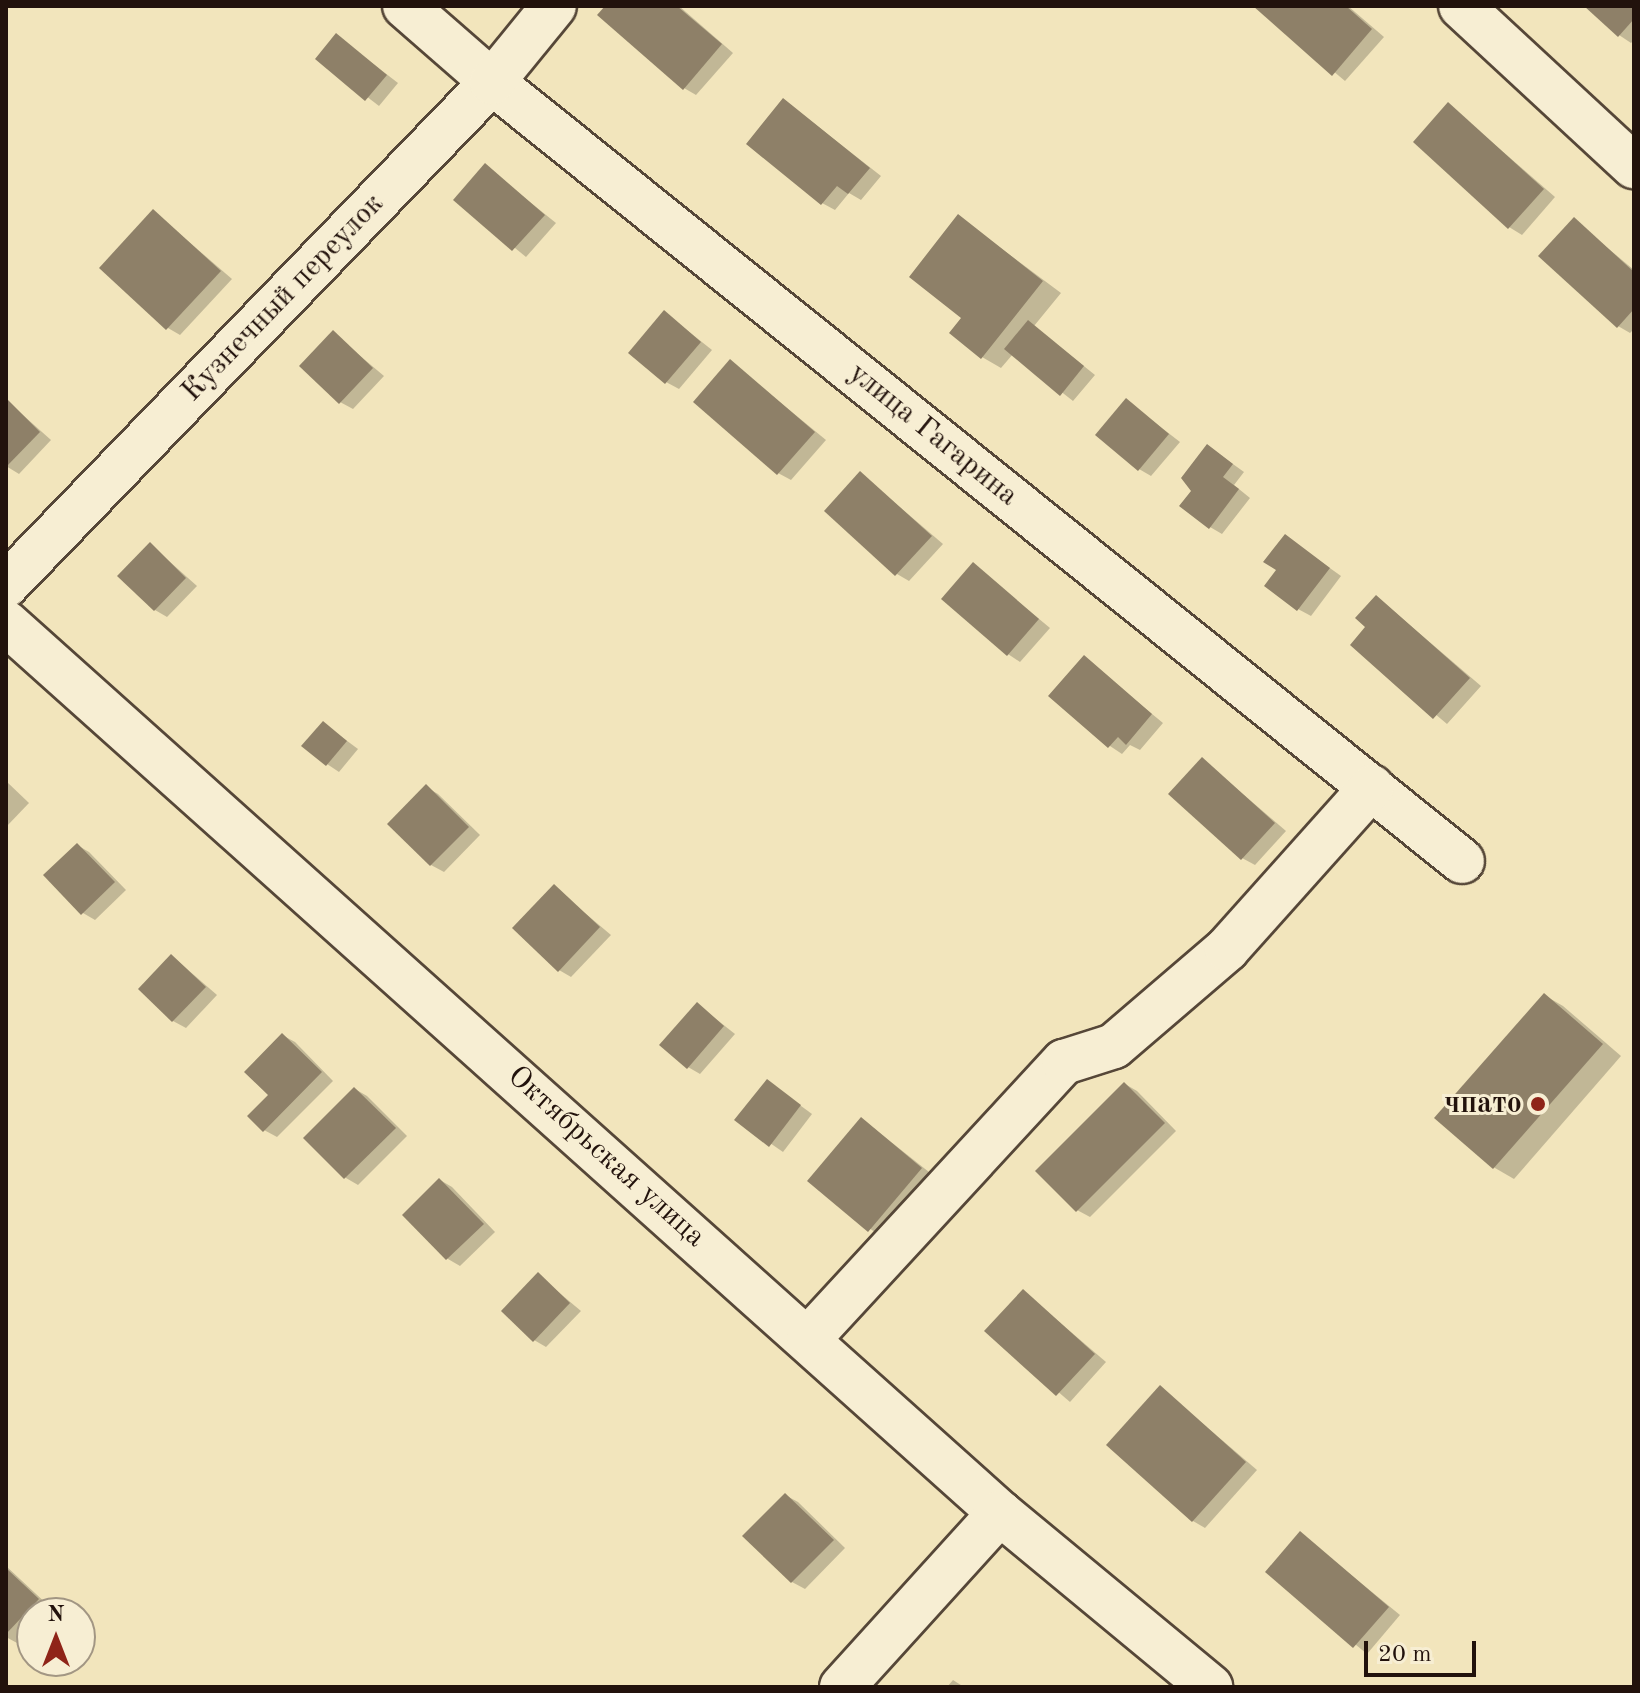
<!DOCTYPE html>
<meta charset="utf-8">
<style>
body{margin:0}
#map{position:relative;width:1640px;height:1693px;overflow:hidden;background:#f2e5bc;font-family:"Old Standard TT",serif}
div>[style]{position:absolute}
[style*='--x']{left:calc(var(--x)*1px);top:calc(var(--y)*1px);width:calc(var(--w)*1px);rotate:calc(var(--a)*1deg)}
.shadow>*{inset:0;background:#0003}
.building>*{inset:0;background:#8e8068}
.roads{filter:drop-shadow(2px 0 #564738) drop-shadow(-2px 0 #564738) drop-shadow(0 2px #564738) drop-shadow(0 -2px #564738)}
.minor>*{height:44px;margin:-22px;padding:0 22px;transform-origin:22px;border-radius:22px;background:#f7eed3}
.dots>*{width:22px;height:22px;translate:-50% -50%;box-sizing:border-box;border:4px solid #f7eed3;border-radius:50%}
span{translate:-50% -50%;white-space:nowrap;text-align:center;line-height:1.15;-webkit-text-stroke:6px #f7eed3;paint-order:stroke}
.street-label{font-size:30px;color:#22120c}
.poi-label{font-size:30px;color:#22120c;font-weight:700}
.right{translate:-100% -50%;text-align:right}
.frame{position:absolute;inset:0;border:8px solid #22120c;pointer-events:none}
.north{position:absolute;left:16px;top:1597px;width:80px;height:80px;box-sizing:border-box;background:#f7eed3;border:2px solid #a29683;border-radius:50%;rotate:0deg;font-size:22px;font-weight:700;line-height:32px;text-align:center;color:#22120c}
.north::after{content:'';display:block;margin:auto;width:28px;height:36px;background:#8f2418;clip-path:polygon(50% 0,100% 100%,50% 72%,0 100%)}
.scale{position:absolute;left:1364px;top:1641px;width:112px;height:36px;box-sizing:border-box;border:4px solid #22120c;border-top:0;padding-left:10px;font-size:24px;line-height:28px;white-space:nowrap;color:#22120c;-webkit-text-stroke:6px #f7eed3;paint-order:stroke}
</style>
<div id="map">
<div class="shadow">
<div style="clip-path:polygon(608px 6px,679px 6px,733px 53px,696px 95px,684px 88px)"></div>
<div style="clip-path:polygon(1256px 6px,1348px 6px,1384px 37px,1345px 81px)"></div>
<div style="clip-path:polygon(1587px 6px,1634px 6px,1634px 40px,1631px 43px,1619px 35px)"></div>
<div style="clip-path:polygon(337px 36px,398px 83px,379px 106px,318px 59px)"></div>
<div style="clip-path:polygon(784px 100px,881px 176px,861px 200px,849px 193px,835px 210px,822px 203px)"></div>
<div style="clip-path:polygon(1449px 105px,1555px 197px,1522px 235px,1509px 227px)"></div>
<div style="clip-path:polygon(485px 166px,556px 223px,526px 257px,456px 200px)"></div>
<div style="clip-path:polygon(153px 211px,232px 279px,180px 335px,168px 328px)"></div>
<div style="clip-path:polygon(959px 217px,1061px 293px,1034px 326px,1095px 375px,1073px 401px,1013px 354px,1001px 368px,982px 357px)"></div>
<div style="clip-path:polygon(1574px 220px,1634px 270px,1634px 329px,1630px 333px,1618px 326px)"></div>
<div style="clip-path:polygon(664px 312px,712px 350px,679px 389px,666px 382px)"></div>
<div style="clip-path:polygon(333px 333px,384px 376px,353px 409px,340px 402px)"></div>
<div style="clip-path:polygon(731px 362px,826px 440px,791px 480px,778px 473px)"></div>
<div style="clip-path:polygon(6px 400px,51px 440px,19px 474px,6px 466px)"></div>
<div style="clip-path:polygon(1127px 401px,1180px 442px,1151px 476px,1139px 469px)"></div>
<div style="clip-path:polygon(1219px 454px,1244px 472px,1234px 485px,1250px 498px,1222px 534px,1210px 527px)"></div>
<div style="clip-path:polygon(860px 473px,943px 544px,909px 581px,897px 574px)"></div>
<div style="clip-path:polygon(1285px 536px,1341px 576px,1311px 616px,1298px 609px,1279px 570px)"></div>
<div style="clip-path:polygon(151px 545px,197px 586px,167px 617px,155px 610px)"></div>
<div style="clip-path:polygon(974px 565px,1050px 628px,1020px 662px,1008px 654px)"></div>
<div style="clip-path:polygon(1377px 597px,1481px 686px,1447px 724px,1353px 645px,1368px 627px)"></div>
<div style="clip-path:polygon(1084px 658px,1163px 723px,1140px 750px,1130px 745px,1122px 754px,1110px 746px,1051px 696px)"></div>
<div style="clip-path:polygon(323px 723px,358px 749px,339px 772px,327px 764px)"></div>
<div style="clip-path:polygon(1202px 759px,1286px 831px,1255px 865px,1242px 858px)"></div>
<div style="clip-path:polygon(6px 781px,29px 803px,6px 827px)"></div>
<div style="clip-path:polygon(426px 787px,438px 794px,480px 835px,444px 872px,431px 865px)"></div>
<div style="clip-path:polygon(77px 845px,89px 852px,126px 890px,95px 920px,83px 913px)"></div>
<div style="clip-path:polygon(554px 887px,611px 935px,571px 977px,559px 970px)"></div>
<div style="clip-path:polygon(172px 956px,217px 995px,186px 1028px,173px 1021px)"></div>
<div style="clip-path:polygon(1544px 995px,1563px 1006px,1621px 1056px,1514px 1179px,1495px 1168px,1437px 1118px)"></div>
<div style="clip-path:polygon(697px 1004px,735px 1034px,700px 1074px,688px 1067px)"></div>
<div style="clip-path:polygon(282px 1035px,295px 1042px,333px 1081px,277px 1137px,264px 1130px)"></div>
<div style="clip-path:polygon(767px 1081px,812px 1114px,783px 1152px,737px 1120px)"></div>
<div style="clip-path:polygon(1125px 1084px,1137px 1091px,1176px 1131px,1090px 1217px,1077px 1210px)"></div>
<div style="clip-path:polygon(355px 1089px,367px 1096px,407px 1136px,358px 1185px,346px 1178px,306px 1138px)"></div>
<div style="clip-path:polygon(862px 1119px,934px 1176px,882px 1238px,810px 1181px)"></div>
<div style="clip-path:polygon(440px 1180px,452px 1187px,495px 1232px,460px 1266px,448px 1259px,404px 1215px)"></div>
<div style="clip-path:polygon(538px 1275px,581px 1311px,546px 1347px,534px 1340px)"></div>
<div style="clip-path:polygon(1023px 1291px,1106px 1362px,1070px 1402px,987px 1331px)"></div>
<div style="clip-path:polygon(1161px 1388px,1257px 1470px,1205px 1528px,1193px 1521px)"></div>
<div style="clip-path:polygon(785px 1495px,798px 1502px,845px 1548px,805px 1589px,792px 1582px)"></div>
<div style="clip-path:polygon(1301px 1534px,1400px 1615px,1367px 1654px,1268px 1572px)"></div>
<div style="clip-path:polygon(6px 1566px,50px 1607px,45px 1613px,32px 1613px,32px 1627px,17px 1643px,6px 1637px)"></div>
<div style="clip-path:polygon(953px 1680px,964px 1687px,947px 1687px)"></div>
</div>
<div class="building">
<div style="clip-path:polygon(605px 6px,677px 6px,722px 44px,683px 90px,597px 15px)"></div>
<div style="clip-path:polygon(1253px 6px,1346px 6px,1372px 29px,1332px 76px)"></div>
<div style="clip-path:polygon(1584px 6px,1634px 6px,1634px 19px,1618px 37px)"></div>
<div style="clip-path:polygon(336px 33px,387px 75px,365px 101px,315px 59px)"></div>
<div style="clip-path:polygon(783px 98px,870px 168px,848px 194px,837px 186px,821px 205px,746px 144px)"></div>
<div style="clip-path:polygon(1448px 102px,1544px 189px,1508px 229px,1413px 142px)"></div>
<div style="clip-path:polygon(485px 163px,545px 215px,512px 251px,453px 200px)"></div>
<div style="clip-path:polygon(153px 209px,221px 271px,166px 330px,99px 268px)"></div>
<div style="clip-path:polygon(958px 214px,1043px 281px,981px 359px,949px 333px,961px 318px,909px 277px)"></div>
<div style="clip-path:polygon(1574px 217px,1634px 272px,1634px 309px,1617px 328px,1538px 256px)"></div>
<div style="clip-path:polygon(664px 310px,701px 342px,665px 384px,628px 353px)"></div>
<div style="clip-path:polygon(1028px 320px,1084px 366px,1060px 396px,1004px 349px)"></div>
<div style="clip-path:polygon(333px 330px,373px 368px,339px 404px,299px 366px)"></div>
<div style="clip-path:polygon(730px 359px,815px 432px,777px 475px,693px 402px)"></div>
<div style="clip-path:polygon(6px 398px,40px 432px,6px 467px)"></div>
<div style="clip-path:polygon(1126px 398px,1169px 434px,1138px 471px,1095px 435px)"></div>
<div style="clip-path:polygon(1207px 444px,1233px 464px,1223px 477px,1239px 489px,1209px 529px,1179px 506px,1191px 491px,1181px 478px)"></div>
<div style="clip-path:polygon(860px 471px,932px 536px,895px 576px,824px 511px)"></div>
<div style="clip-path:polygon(1285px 534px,1330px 568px,1297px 611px,1264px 586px,1276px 570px,1263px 562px)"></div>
<div style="clip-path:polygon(150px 542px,186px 578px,154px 611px,117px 576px)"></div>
<div style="clip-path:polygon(973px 562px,1039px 619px,1007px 656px,941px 599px)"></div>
<div style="clip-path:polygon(1376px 595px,1470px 678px,1433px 719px,1350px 645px,1365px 627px,1355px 618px)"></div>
<div style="clip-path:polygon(1084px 655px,1152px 714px,1126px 745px,1118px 737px,1108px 748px,1048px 696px)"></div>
<div style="clip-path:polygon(323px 721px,347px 741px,326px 766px,301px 746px)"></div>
<div style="clip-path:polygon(1202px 757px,1275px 823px,1241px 860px,1168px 794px)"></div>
<div style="clip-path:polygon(426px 784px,469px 827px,430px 866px,387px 824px)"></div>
<div style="clip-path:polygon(77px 843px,115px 882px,81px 915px,43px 875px)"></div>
<div style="clip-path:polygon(554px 884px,600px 927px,558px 972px,512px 928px)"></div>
<div style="clip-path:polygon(171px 954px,206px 987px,172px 1022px,138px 989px)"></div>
<div style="clip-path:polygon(1544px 993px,1603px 1044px,1493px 1169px,1434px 1118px)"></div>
<div style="clip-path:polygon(697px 1002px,724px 1026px,687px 1069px,659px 1045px)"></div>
<div style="clip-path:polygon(282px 1033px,322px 1072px,263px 1132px,247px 1116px,268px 1095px,244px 1072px)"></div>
<div style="clip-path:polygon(767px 1079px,801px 1105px,769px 1147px,734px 1120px)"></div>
<div style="clip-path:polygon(1124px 1082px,1165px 1123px,1076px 1212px,1035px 1171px)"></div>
<div style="clip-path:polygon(354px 1087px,396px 1128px,344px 1179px,303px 1138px)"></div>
<div style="clip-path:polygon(861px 1117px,922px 1168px,868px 1232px,807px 1181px)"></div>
<div style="clip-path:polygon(439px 1178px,484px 1224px,446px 1260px,402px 1215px)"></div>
<div style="clip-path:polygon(538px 1272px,570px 1303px,533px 1342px,501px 1311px)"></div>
<div style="clip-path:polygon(1023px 1289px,1095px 1354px,1056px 1396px,984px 1331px)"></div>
<div style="clip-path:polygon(1160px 1385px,1246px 1462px,1192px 1522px,1106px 1445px)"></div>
<div style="clip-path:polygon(785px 1493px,834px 1540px,791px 1583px,742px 1536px)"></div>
<div style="clip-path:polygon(1300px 1531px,1389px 1607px,1353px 1648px,1265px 1572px)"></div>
<div style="clip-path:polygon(6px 1568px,39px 1599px,6px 1634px)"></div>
</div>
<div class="roads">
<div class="minor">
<div style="--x:405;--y:6;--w:116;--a:41.1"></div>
<div style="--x:492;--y:82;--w:1244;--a:38.77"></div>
<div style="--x:1461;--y:6;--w:236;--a:42.8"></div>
<div style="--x:6;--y:585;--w:699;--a:-45.98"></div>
<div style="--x:492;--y:82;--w:98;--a:-50.8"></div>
<div style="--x:6;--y:623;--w:1334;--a:41.84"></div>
<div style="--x:1000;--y:1513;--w:273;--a:39.6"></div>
<div style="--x:809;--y:1338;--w:376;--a:-47.3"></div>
<div style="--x:1064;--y:1062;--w:52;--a:-17.7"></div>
<div style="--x:1114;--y:1046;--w:149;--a:-40.6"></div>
<div style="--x:1227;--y:949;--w:217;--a:-48.2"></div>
<div style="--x:842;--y:1687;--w:235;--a:-47.8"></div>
</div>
</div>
<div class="dots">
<div style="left:1538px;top:1104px;background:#8f2418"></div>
</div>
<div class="street-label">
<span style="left:283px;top:298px;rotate:-46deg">Кузнечный переулок</span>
<span style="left:933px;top:435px;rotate:39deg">улица Гагарина</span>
<span style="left:606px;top:1157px;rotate:42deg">Октябрьская улица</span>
</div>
<div class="poi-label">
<span class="right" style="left:1522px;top:1104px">чпато</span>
</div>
<div class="frame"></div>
<div class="north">N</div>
<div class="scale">20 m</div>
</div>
